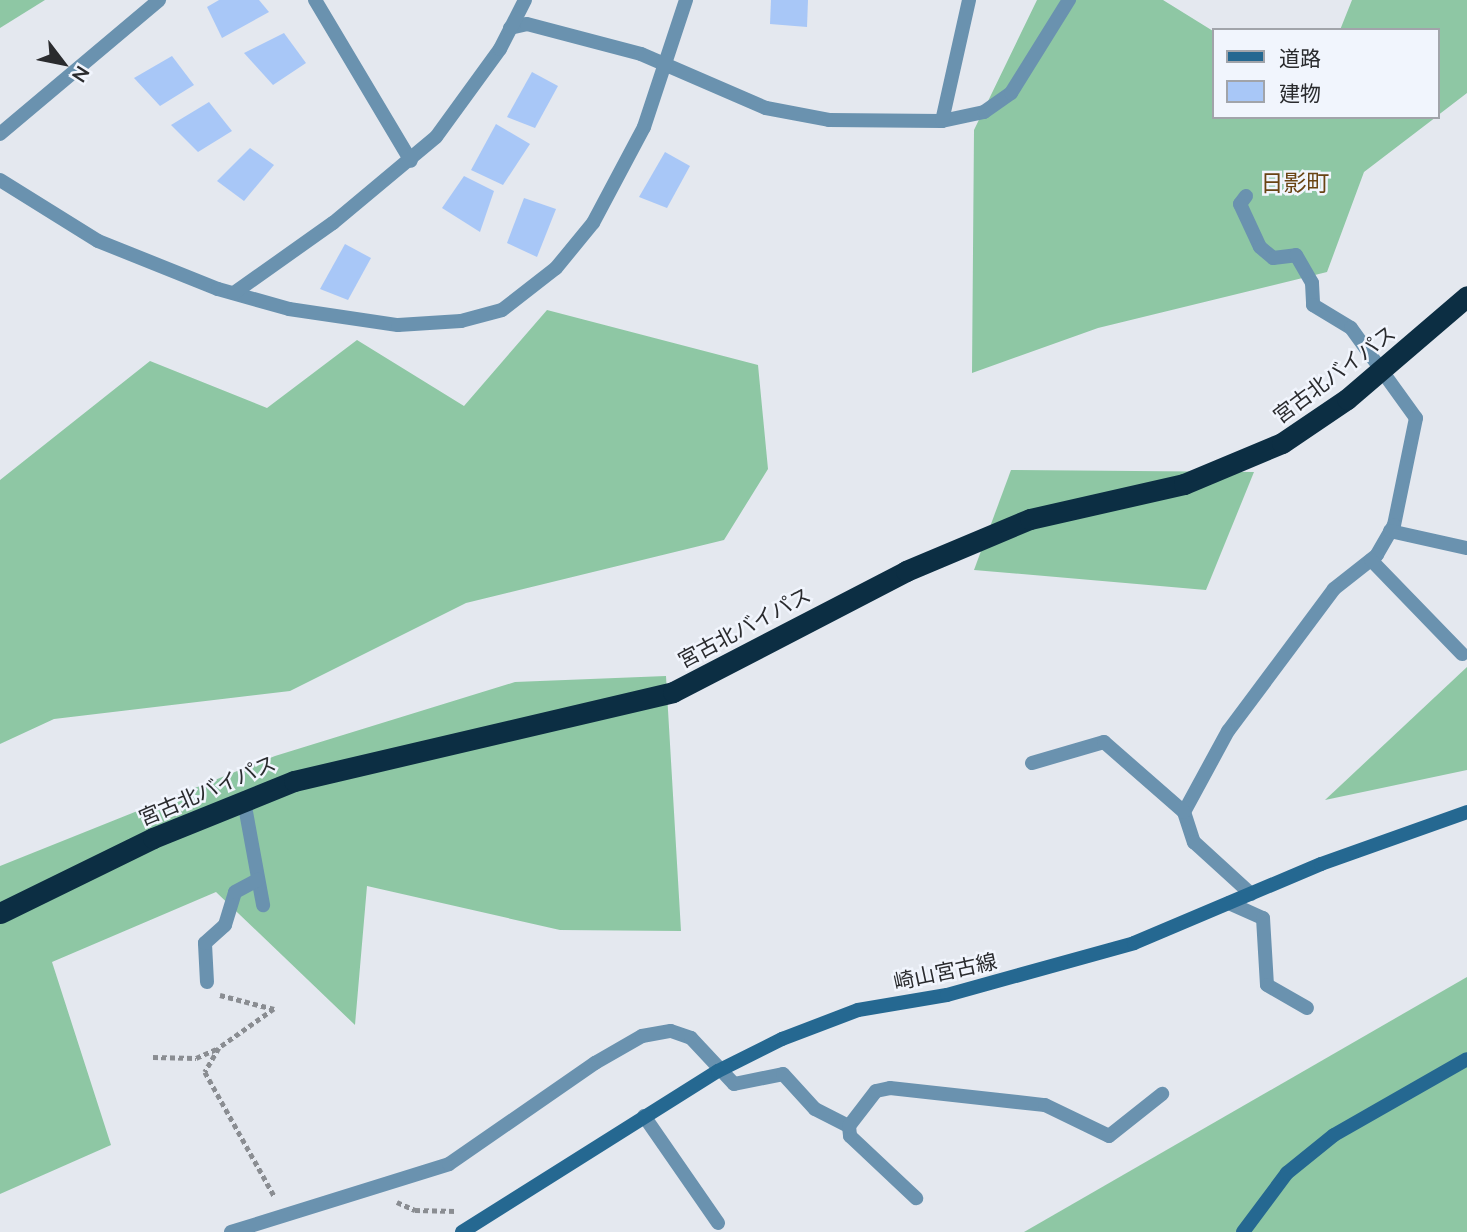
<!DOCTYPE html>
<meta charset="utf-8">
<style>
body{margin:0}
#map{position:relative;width:1467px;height:1232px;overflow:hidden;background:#e4e8ef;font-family:Lato,"Noto Sans JP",sans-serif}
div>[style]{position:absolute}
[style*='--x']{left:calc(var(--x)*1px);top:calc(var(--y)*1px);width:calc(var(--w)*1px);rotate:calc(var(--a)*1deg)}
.forest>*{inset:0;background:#8ec7a4}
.building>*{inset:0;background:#a8c7f7}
.path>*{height:4.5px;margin-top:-2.25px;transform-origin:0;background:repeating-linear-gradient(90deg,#8a8d92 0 5px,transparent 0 8.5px)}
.street>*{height:14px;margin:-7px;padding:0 7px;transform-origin:7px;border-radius:7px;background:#6a92af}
.secondary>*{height:14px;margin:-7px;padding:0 7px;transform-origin:7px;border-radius:7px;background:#256891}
.highway>*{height:21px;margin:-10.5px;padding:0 10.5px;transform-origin:10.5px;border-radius:10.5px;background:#0c2e43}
span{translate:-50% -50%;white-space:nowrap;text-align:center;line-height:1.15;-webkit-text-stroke:5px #f1f5fd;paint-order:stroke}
.street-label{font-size:21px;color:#2a2b2e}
.neighbourhood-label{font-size:23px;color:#694414}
.legend{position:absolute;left:1212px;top:28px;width:228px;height:91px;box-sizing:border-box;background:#f1f5fd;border:2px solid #a1a4aa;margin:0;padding:9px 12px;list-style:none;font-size:21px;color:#2a2b2e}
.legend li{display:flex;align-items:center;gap:14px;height:35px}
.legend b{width:35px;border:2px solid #a1a4aa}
.north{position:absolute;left:28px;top:28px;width:70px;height:70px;-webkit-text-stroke:5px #f1f5fd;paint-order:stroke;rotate:122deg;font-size:19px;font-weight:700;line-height:28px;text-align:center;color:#2a2b2e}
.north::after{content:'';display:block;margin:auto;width:24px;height:32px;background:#2a2b2e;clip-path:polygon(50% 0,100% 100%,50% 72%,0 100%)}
</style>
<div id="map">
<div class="forest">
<div style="clip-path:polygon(0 0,45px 0,0 28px)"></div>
<div style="clip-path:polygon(1037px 0,1163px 0,1213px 31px,1213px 117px,1436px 117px,1364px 172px,1327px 272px,1098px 328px,972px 373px,974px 130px)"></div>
<div style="clip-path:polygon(1352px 0,1467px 0,1467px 93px,1437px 116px,1437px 30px,1340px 30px)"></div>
<div style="clip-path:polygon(547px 310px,758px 365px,768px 469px,724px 540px,466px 603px,290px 691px,54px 719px,0 744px,0 480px,150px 361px,267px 408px,357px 340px,464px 406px)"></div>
<div style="clip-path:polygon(1011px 470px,1254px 472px,1206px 590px,974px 570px)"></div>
<div style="clip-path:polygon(1467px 667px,1467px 770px,1325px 800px)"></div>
<div style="clip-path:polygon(666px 676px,681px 931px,560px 930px,367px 886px,355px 1025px,216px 892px,52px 962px,111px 1145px,0 1194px,0 866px,275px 756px,515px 682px)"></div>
<div style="clip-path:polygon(1467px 977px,1467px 1232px,1024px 1232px)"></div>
</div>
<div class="building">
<div style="clip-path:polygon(219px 0,259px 0,269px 12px,222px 38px,207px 7px)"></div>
<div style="clip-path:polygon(771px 0,808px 0,807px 27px,770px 24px)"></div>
<div style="clip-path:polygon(284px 33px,306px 63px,273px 85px,244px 53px)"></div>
<div style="clip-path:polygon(172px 56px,194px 85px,160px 106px,134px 78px)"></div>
<div style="clip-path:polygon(532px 72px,558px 86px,535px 128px,507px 117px)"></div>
<div style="clip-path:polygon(209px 102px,232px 131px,198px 152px,171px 125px)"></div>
<div style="clip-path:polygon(496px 124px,530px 144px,503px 185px,471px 170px)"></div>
<div style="clip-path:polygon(250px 148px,274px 165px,244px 201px,217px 181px)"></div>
<div style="clip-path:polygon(665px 152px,690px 166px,667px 208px,639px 197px)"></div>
<div style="clip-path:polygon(464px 176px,494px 191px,480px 232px,442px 208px)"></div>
<div style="clip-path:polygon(524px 198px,556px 209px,537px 257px,507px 243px)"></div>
<div style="clip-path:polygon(345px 244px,371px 258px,348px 300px,320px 289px)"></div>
</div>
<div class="path">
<div style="--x:220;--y:995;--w:56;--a:14.5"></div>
<div style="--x:274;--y:1009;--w:67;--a:144.7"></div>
<div style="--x:219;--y:1048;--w:28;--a:120"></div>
<div style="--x:205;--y:1072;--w:143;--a:60.8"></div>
<div style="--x:153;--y:1057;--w:43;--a:1.3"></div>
<div style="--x:196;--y:1058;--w:24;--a:-24"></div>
<div style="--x:397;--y:1202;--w:20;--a:24"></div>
<div style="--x:415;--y:1210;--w:41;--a:1.4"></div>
</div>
<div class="street">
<div style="--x:315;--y:0;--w:187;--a:59.2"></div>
<div style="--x:510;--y:28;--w:17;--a:-13"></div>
<div style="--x:527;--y:24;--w:118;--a:14.7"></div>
<div style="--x:641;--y:54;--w:136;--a:23.4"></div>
<div style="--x:766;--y:108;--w:64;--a:10.8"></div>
<div style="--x:829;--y:120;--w:113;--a:0.5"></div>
<div style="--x:942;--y:121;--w:43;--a:-12.1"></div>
<div style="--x:984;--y:112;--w:33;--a:-35"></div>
<div style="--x:1011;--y:93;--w:110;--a:-58.1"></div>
<div style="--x:942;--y:121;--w:124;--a:-77.4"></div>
<div style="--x:0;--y:134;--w:208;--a:-40.1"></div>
<div style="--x:0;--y:180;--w:115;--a:31.9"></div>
<div style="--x:98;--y:241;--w:129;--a:21.8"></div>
<div style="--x:218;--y:289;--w:74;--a:15.7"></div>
<div style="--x:289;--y:309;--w:110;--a:8.4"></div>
<div style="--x:398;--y:325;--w:63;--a:-3.6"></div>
<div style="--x:461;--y:321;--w:42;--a:-15"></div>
<div style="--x:502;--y:310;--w:68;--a:-37.9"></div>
<div style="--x:556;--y:268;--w:58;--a:-50.6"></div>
<div style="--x:593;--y:223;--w:109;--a:-62"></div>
<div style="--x:644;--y:127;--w:134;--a:-71.7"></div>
<div style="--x:1246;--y:196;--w:10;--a:127"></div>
<div style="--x:1240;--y:204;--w:47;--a:65.1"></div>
<div style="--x:1260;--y:247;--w:17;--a:40"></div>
<div style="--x:1273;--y:258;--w:23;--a:-7"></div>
<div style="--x:1296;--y:255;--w:32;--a:60"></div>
<div style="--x:1312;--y:283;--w:22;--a:87"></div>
<div style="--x:1313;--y:305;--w:44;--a:31.2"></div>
<div style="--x:1351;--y:328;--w:111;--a:54.2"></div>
<div style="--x:1416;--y:418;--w:109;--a:101.6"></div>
<div style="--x:1394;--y:525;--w:34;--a:120"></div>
<div style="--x:1377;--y:555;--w:55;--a:141.7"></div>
<div style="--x:1334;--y:589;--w:177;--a:126.7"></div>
<div style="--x:1228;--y:731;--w:92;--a:118.5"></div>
<div style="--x:1184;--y:812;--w:32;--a:72"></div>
<div style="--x:1194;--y:842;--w:77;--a:42.4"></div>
<div style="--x:234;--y:293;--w:121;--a:-35.3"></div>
<div style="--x:333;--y:223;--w:134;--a:-39.9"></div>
<div style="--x:436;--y:137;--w:109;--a:-54"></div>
<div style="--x:500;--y:49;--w:55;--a:-63"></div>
<div style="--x:1390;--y:531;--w:78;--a:12.6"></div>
<div style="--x:1371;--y:560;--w:131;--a:45.9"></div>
<div style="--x:1032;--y:763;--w:75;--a:-16.3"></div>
<div style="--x:1104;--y:742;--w:106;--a:41.2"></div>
<div style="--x:244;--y:801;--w:106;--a:79.6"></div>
<div style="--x:1229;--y:903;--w:37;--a:24"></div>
<div style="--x:1263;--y:918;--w:67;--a:86.6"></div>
<div style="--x:1267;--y:985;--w:46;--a:29.9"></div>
<div style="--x:207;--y:982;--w:39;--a:-93"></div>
<div style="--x:205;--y:943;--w:27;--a:-42"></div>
<div style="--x:225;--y:925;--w:34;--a:-73"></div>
<div style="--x:235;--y:892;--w:26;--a:-28"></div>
<div style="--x:644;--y:1116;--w:130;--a:55.3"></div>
<div style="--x:849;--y:1126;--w:10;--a:84"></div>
<div style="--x:850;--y:1136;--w:91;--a:43.2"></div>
<div style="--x:231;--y:1232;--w:228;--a:-17.3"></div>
<div style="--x:449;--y:1164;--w:178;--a:-34.7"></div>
<div style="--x:595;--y:1063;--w:54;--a:-29.9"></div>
<div style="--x:642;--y:1036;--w:29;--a:-10"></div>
<div style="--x:671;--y:1031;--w:21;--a:19"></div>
<div style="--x:691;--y:1038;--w:63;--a:46.9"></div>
<div style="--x:734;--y:1084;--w:50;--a:-11.5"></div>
<div style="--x:783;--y:1074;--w:47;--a:47.6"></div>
<div style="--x:815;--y:1109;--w:38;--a:27"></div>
<div style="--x:849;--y:1126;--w:44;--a:-52.4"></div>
<div style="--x:876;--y:1091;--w:14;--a:-12"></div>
<div style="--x:890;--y:1088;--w:156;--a:6.3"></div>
<div style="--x:1045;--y:1105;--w:71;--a:25.8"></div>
<div style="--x:1109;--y:1136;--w:68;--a:-38.4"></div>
</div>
<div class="secondary">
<div style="--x:462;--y:1232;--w:302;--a:-32.2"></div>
<div style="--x:718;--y:1071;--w:72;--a:-26.6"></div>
<div style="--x:782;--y:1039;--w:81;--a:-20.9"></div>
<div style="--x:858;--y:1010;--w:90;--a:-9.6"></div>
<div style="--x:947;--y:995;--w:194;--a:-15.5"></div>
<div style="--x:1134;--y:943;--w:203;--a:-22.9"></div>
<div style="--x:1321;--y:864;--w:155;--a:-19.6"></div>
<div style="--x:1243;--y:1232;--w:74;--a:-53.3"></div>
<div style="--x:1287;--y:1173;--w:60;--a:-39"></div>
<div style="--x:1334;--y:1135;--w:153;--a:-29.7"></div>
</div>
<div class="highway">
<div style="--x:0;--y:913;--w:170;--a:-26.1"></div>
<div style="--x:153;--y:838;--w:152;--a:-22"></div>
<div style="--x:294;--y:781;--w:389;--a:-13.2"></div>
<div style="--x:673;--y:692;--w:263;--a:-27.4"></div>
<div style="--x:906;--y:571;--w:134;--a:-22.8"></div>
<div style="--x:1030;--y:519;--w:158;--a:-12.8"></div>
<div style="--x:1184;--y:484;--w:106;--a:-22.7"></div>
<div style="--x:1282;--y:443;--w:78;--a:-34.1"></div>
<div style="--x:1347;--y:399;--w:158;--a:-40.6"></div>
</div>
<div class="street-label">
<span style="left:1334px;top:374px;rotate:-37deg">宮古北バイパス</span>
<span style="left:744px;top:627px;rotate:-28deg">宮古北バイパス</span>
<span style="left:207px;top:790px;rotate:-23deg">宮古北バイパス</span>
<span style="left:945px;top:971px;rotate:-12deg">崎山宮古線</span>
</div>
<div class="neighbourhood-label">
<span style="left:1295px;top:182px">日影町</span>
</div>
<ul class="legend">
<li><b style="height:9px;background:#256891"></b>道路</li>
<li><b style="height:19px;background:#a8c7f7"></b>建物</li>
</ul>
<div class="north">N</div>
</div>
